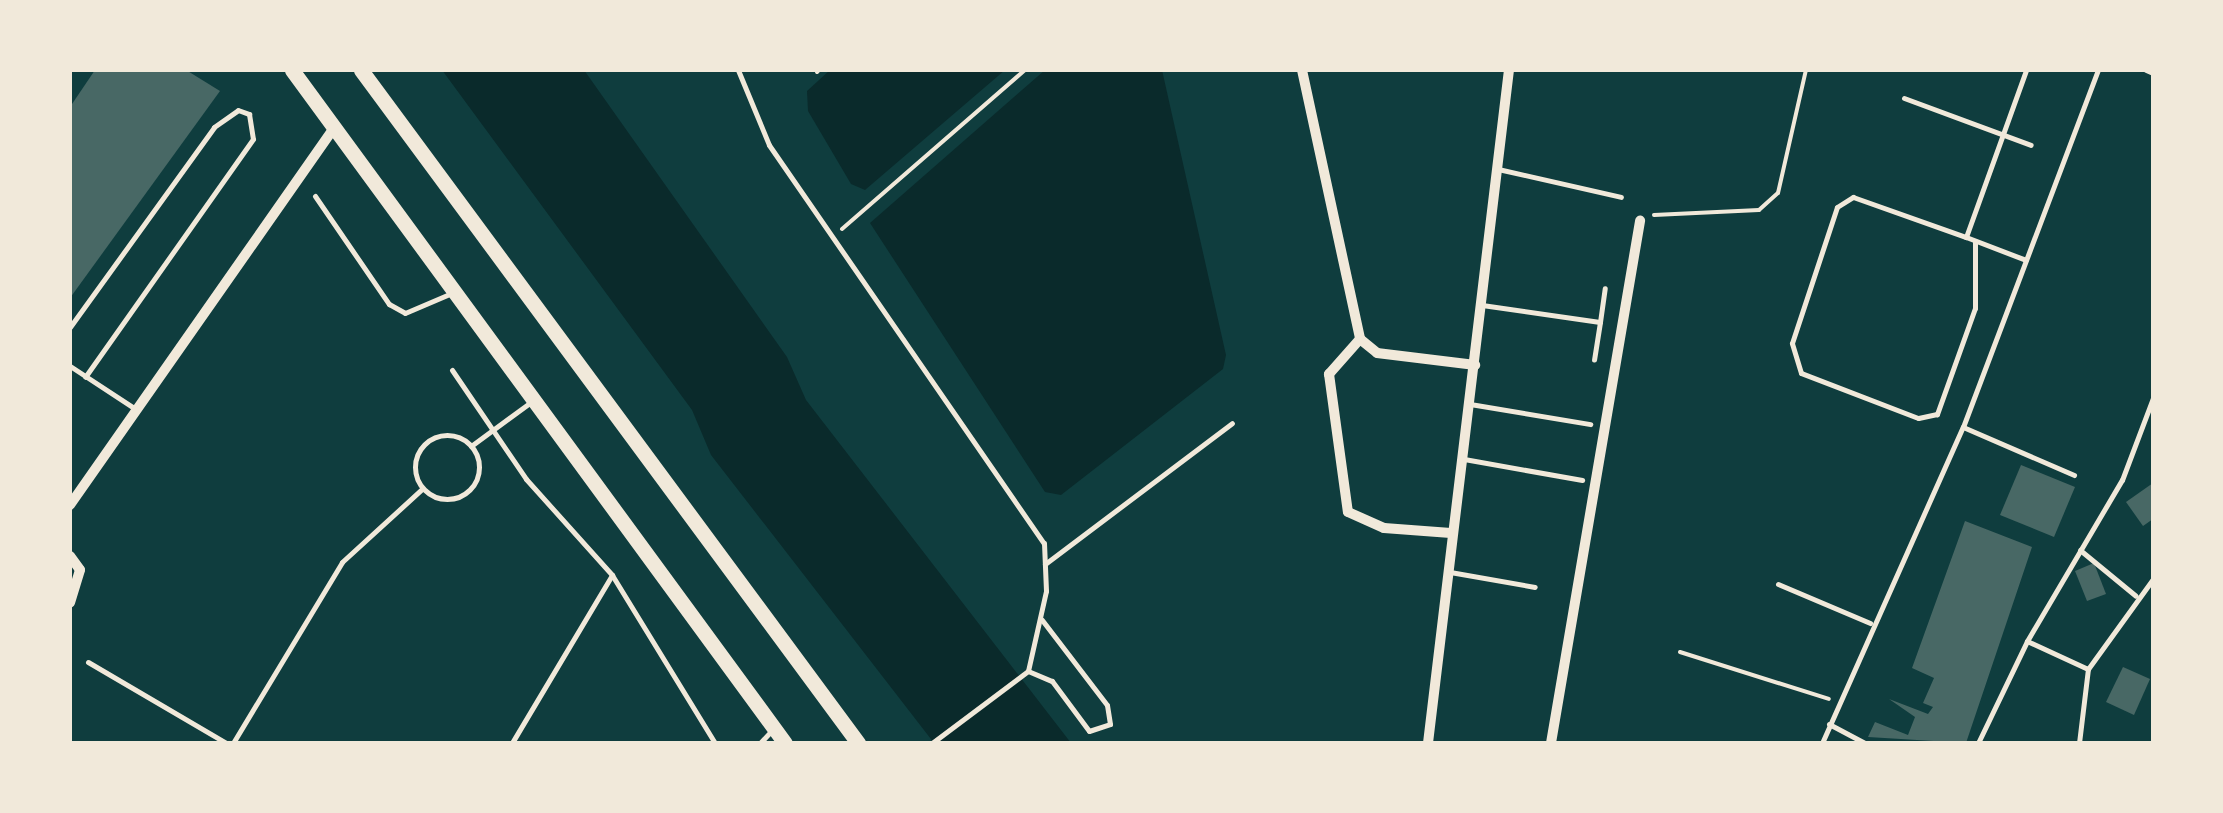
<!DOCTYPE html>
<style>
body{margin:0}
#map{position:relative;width:2223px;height:813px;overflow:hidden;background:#0f3d3e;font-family:"Roboto Condensed",sans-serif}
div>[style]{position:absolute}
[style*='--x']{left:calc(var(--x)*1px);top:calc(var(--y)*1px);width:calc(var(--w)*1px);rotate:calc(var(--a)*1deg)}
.water>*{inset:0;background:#0a2a2b}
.building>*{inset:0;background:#486865}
.path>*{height:4px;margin:-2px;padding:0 2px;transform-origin:2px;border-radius:2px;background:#f1e9da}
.service>*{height:5px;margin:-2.5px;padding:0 2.5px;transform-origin:2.5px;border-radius:2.5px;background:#f1e9da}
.service>.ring{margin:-2.5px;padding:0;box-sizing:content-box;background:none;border:5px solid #f1e9da;border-radius:50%}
.minor>*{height:10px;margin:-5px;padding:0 5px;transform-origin:5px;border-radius:5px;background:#f1e9da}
.trunk>*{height:15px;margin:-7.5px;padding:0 7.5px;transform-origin:7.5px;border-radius:7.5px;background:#f1e9da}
span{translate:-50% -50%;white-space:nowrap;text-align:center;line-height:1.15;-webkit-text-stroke:10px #f1e9da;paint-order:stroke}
.frame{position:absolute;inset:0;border:72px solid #f1e9da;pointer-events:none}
</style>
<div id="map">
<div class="water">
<div style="clip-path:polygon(442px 70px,584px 70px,787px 357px,806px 400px,1071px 743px,934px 743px,711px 455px,692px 410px)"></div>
<div style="clip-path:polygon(830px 70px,1005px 70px,865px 190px,851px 184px,808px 111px,807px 91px)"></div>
<div style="clip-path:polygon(1045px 70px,1162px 70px,1226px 355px,1223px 369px,1061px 495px,1045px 492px,870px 223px)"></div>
</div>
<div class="building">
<div style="clip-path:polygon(95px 70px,186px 70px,220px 91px,70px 298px,70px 107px)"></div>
<div style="clip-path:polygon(2021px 465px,2075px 487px,2054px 537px,2000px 515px)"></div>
<div style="clip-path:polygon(2153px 483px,2153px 519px,2143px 526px,2126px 502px)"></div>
<div style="clip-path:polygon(1965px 521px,2032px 547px,1966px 743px,1868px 737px,1875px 722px,1908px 735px,1915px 717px,1889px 699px,1928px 714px,1933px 707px,1923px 703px,1934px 678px,1912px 668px)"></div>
<div style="clip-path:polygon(2094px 563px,2106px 594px,2087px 601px,2075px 571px)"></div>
<div style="clip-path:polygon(2123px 667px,2150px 679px,2134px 715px,2106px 702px)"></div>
</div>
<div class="path">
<div style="--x:817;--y:72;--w:3;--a:-45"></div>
<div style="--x:1654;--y:215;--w:105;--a:-2.7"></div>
<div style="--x:1759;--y:210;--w:25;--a:-42"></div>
<div style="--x:1778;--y:193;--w:126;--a:-77.2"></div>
<div style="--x:842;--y:229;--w:242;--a:-41"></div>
<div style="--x:1680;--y:652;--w:156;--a:17.5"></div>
</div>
<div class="service">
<div style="--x:738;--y:70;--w:81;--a:67.5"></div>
<div style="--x:769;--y:145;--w:484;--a:55.4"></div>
<div style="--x:1044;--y:543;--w:48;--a:87.6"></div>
<div style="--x:1046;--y:591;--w:82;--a:102.7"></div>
<div style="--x:2146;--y:70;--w:8;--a:23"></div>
<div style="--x:1904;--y:98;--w:135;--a:20.3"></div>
<div style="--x:1498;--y:169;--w:126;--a:12.8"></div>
<div style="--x:315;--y:196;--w:131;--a:55.6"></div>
<div style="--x:389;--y:304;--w:18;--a:29"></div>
<div style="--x:405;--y:313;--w:51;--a:-23.1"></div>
<div style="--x:1966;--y:237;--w:177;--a:-70.2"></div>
<div style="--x:1975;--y:241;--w:67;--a:90"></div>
<div style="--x:1975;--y:308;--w:113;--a:109.7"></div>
<div style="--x:1937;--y:414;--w:19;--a:168"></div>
<div style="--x:1918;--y:418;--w:125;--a:-159"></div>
<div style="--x:1801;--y:373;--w:31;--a:-107"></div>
<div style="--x:1792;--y:343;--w:143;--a:-71.7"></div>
<div style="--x:1837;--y:207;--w:19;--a:-32"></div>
<div style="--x:1853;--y:197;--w:120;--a:19.5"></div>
<div style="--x:1966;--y:237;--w:64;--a:21"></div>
<div style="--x:1482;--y:305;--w:119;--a:8.2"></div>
<div style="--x:1600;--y:322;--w:38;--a:99"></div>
<div style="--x:1600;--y:322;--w:34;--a:-82"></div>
<div style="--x:70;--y:327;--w:246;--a:-54.2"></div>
<div style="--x:214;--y:127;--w:29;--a:-35"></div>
<div style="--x:238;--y:110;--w:12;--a:20"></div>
<div style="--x:249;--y:114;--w:25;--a:81"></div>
<div style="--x:253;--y:139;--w:291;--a:125.2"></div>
<div style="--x:70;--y:366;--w:80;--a:33.3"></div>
<div style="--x:452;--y:370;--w:132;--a:55.8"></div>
<div style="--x:526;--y:479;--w:129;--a:48.1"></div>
<div style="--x:612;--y:575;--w:196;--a:120.8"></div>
<div style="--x:1470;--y:404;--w:122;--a:9.5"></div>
<div style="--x:1963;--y:427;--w:121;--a:23.4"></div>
<div class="ring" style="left:415px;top:435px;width:59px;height:59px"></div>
<div style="--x:471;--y:446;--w:74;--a:-36.3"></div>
<div style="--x:1464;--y:459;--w:120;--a:10.1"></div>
<div style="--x:2080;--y:550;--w:72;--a:39.4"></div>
<div style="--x:1045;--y:564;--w:234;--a:-37"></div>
<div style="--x:1450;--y:572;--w:86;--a:10"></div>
<div style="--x:612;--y:575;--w:197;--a:58.5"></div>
<div style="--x:1778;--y:584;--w:100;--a:23"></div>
<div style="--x:2027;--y:641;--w:187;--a:-59.5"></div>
<div style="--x:2122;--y:480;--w:88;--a:-69.3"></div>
<div style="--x:88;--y:662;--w:160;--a:30.4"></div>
<div style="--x:1829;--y:724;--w:40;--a:28"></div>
<div style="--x:233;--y:743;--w:211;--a:-58.9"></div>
<div style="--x:342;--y:562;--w:108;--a:-42.4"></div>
<div style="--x:760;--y:743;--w:18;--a:-47"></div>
<div style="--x:932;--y:743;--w:120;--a:-36.9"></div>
<div style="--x:1028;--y:671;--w:26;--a:23"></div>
<div style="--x:1052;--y:681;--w:62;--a:53.5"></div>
<div style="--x:1089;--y:731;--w:22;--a:-18"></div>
<div style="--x:1110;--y:724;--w:19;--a:-99"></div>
<div style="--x:1107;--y:705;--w:107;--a:-127.4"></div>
<div style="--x:1822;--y:743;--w:346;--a:-66"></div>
<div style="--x:1963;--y:427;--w:382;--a:-69.3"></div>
<div style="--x:1978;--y:743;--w:113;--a:-64.3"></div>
<div style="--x:2027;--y:641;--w:67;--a:24.7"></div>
<div style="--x:2079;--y:743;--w:75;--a:-83.1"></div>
<div style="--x:2088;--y:669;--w:111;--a:-54.2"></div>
</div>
<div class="minor">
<div style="--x:1302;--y:70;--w:275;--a:77.8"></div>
<div style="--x:1360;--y:339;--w:22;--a:39"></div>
<div style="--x:1377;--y:353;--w:99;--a:7"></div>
<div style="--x:1360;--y:339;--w:47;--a:131.5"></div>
<div style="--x:1329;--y:374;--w:139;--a:82.2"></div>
<div style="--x:1348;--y:512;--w:39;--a:24"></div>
<div style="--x:1384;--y:528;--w:67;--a:4.3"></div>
<div style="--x:70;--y:505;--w:460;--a:-55"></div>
<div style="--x:70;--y:556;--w:17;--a:54"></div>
<div style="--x:80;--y:570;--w:34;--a:107"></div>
<div style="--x:1428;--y:743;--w:678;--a:-83.14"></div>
<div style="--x:1551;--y:743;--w:530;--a:-80.32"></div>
</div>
<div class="trunk">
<div style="--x:292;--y:70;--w:834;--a:53.78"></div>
<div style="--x:361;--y:70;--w:837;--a:53.55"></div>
</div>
<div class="frame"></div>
</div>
